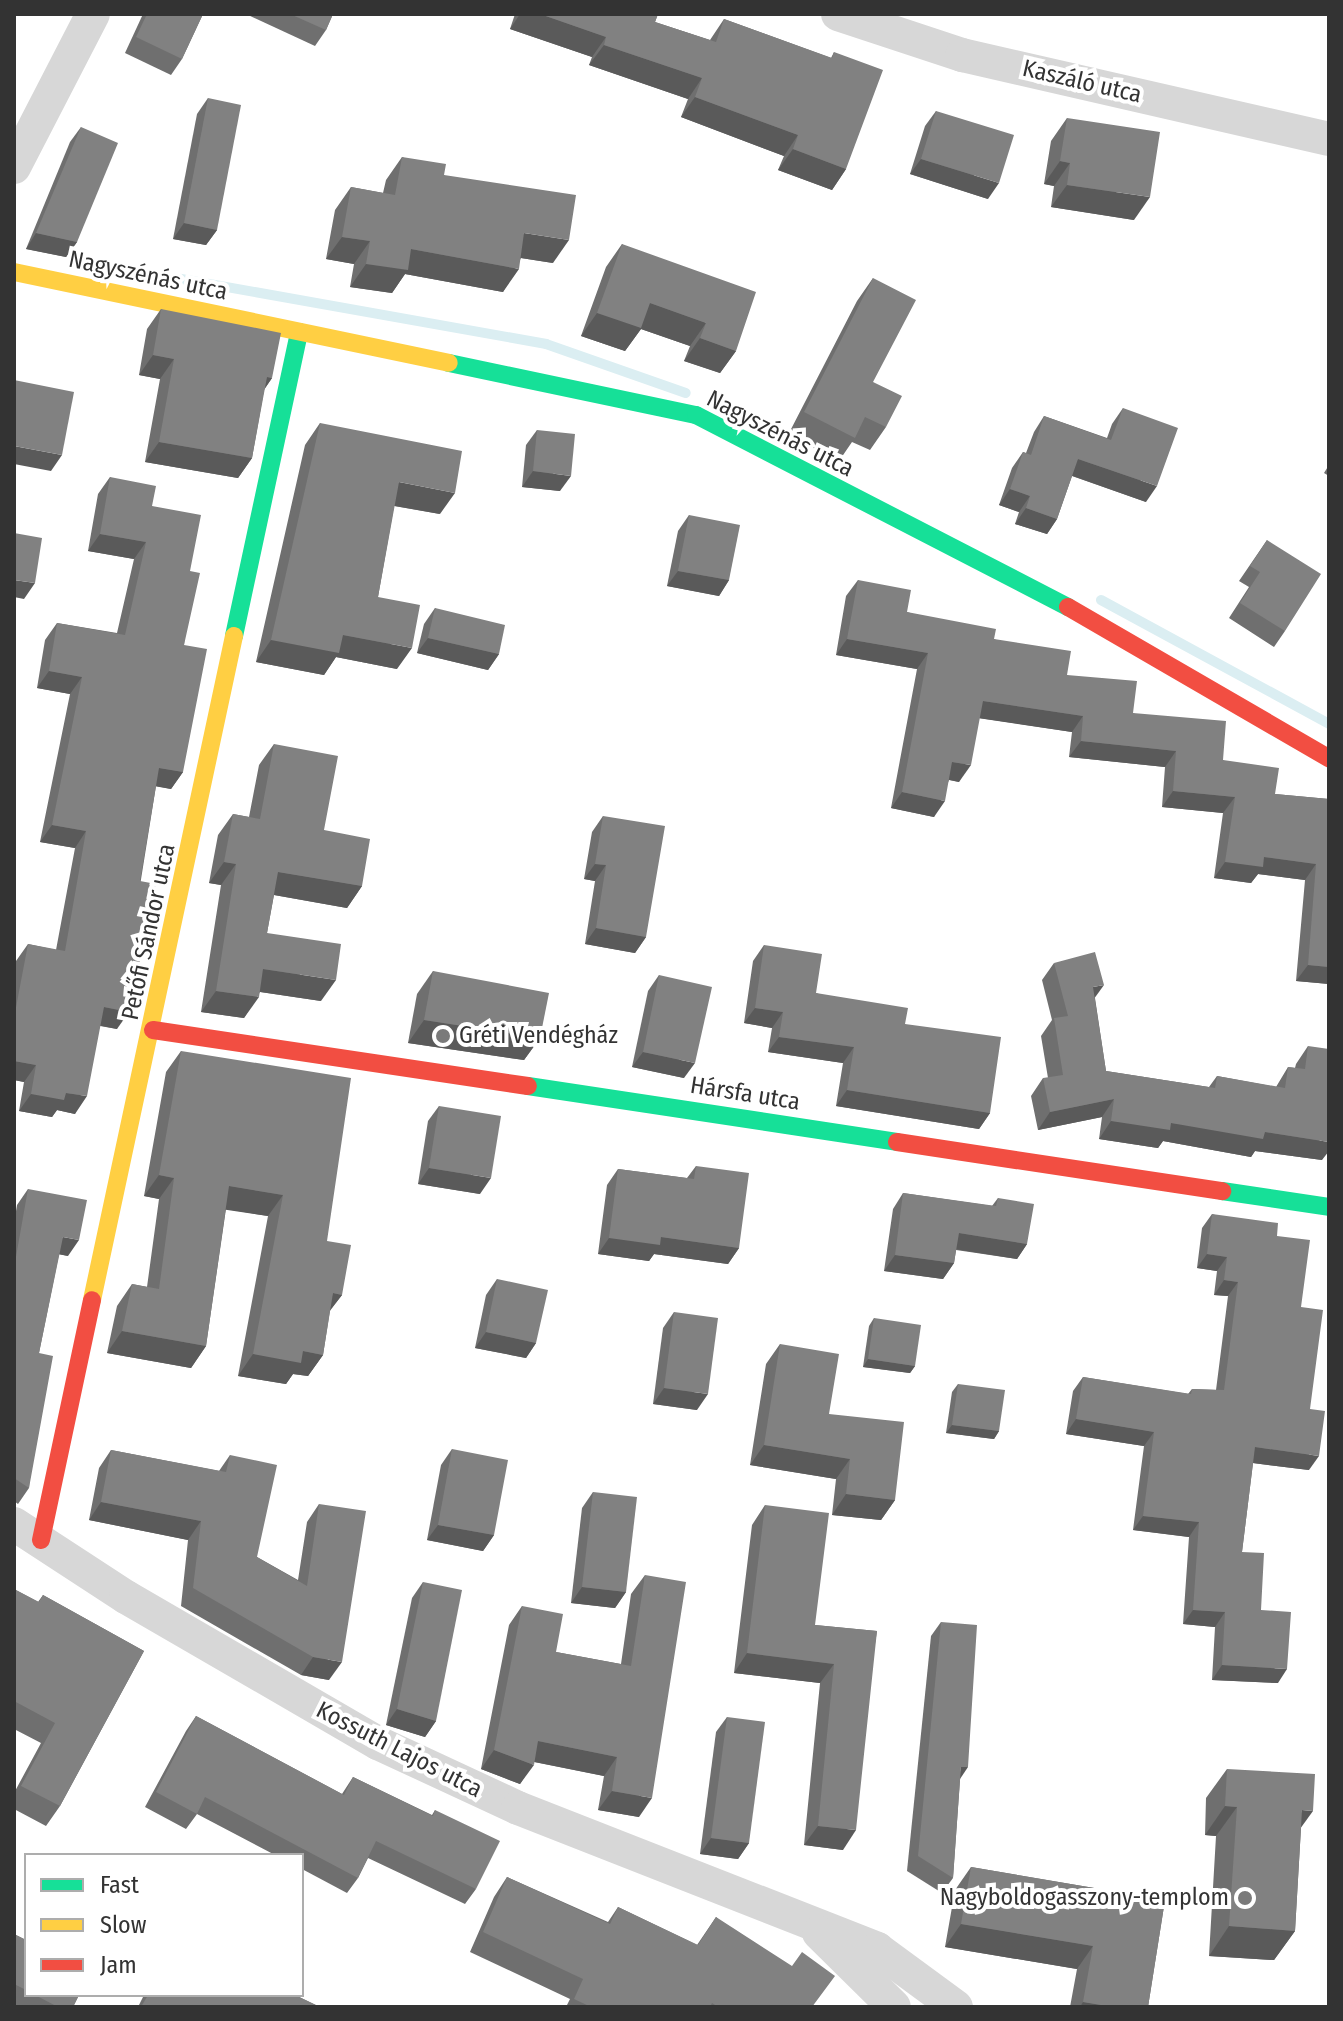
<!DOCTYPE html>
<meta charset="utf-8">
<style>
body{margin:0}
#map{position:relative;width:1343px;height:2021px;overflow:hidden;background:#fff;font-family:"Fira Sans Condensed",sans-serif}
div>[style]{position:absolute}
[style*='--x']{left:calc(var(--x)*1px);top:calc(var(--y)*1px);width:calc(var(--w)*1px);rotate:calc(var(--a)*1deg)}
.stream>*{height:10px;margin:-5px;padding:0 5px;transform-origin:5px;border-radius:5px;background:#dbeef2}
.street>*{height:34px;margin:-17px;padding:0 17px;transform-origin:17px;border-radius:17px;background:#d7d7d7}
.fast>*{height:18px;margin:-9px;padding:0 9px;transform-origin:9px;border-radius:9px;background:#16e098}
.slow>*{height:18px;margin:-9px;padding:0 9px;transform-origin:9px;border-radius:9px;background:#ffcf43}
.jam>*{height:18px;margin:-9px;padding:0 9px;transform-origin:9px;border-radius:9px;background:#f24e42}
.wall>*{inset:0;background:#6f6f6f}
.shaded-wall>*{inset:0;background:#5a5a5a}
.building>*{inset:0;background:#818181}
.dots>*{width:22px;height:22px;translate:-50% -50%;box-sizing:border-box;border:4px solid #fff;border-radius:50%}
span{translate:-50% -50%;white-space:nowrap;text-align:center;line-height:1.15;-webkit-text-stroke:8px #fff;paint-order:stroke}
.street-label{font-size:24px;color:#333}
.poi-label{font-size:24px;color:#333}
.left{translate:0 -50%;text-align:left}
.right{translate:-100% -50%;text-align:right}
.frame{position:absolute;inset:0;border:16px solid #333;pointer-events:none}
.legend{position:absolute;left:24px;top:1853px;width:280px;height:144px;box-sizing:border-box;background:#fff;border:2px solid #adadad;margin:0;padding:10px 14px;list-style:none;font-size:24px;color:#333}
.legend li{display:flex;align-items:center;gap:16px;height:40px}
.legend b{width:40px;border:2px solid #adadad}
</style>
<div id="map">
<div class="stream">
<div style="--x:131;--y:270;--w:422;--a:10.1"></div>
<div style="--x:546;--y:344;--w:148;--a:19.3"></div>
<div style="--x:1101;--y:600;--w:260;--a:28.5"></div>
</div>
<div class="street">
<div style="--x:838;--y:14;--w:131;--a:18.3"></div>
<div style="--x:962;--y:55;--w:376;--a:12.9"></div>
<div style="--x:14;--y:167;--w:172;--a:-62.7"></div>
<div style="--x:14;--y:1524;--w:134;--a:33.1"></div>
<div style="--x:126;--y:1597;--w:291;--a:30.1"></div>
<div style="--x:378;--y:1743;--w:154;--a:24.9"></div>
<div style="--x:518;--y:1808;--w:386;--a:21.4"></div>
<div style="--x:877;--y:1949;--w:98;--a:36.3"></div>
<div style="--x:819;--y:1933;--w:105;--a:44.6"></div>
</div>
<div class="fast">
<div style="--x:449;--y:363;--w:252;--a:11.9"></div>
<div style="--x:696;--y:415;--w:419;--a:27.3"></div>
<div style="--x:234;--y:636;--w:311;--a:-77.9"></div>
<div style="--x:528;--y:1086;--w:373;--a:8.6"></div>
<div style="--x:1222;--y:1191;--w:108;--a:8.5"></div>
</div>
<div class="slow">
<div style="--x:14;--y:272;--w:444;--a:11.8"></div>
<div style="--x:92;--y:1300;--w:679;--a:-77.93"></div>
</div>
<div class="jam">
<div style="--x:1068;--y:607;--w:302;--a:30.1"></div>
<div style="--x:153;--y:1030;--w:379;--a:8.5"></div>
<div style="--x:897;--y:1142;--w:329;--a:8.6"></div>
<div style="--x:41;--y:1540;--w:245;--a:-78"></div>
</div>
<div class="wall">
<div style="clip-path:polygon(143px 14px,203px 14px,182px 59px,171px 75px,125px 53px)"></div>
<div style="clip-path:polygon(246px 14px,333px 14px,326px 30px,315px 46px)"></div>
<div style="clip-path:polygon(515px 14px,658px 14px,655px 22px,710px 40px,724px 19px,831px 58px,834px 52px,846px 169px,832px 190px,778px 170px,784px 156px,681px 117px,688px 99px,589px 65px,592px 57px,510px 29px)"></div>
<div style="clip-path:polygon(208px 98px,217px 230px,206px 245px,173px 239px,197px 114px)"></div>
<div style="clip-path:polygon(936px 111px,988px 199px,910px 174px,925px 126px)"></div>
<div style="clip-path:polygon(1067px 118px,1134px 220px,1051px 207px,1054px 186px,1044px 184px,1051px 141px)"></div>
<div style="clip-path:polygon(81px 127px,77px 242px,66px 257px,26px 249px,70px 142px)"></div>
<div style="clip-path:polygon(402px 157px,444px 175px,553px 263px,521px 258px,503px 292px,405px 274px,392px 293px,350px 287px,354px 264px,326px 259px,335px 210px,351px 187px,383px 193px,386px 180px)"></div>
<div style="clip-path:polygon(622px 244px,736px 351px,720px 373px,684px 361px,690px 346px,641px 329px,625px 351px,581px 336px,606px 267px)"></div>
<div style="clip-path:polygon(873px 278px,873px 382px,886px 427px,870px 450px,852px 442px,839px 461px,788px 435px,857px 301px)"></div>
<div style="clip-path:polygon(161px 309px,272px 378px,264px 390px,252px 458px,238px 478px,145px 462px,160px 379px,139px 375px,147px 329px)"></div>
<div style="clip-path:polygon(1123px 408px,1146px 502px,1072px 476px,1057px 519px,1047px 534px,1015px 524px,1019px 512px,999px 505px,1012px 468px,1023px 452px,1026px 453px,1034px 432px,1044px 416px,1107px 438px,1112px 424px)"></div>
<div style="clip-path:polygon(320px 423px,440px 514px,394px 506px,378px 597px,397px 669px,336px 657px,324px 675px,256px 662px,305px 445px)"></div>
<div style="clip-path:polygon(537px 430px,560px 491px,522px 487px,526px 445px)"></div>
<div style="clip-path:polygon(1329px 465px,1329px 476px,1324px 473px)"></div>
<div style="clip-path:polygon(110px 477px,152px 506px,190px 571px,184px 645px,183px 772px,171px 789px,156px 786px,117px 1029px,100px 1026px,75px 1114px,57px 1110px,52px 1117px,19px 1111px,24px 1082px,14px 1080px,14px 972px,16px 961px,28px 944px,56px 950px,75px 848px,40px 842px,70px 694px,37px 688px,45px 640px,57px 623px,117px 633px,134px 559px,88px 551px,98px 494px)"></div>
<div style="clip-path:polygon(689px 515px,729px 580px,719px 596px,667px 586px,678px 531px)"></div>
<div style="clip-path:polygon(1267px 540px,1285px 631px,1274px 647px,1229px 618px,1249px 587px,1239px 581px)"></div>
<div style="clip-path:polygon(858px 580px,907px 612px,994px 639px,1067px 675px,1133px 713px,1223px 760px,1275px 794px,1329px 799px,1329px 984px,1296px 981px,1305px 880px,1258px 874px,1251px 883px,1214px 878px,1223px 813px,1162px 807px,1165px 767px,1069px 757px,1072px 732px,979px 718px,959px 782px,949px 780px,934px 817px,891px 808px,917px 669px,836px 655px,846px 596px)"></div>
<div style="clip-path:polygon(435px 608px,499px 654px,488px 670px,417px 653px,424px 624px)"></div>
<div style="clip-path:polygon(274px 744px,324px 830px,362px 886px,347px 908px,274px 895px,267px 933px,321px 1001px,260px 992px,244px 1018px,201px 1012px,221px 885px,209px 883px,218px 835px,233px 814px,249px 817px,259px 765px)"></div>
<div style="clip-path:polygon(603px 816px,646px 937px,635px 953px,585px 944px,595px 881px,584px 879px,592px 832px)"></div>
<div style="clip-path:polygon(764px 945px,816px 993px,905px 1024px,990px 1113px,979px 1129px,836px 1106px,843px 1063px,768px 1052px,772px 1028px,744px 1023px,753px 961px)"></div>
<div style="clip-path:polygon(1054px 963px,1095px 998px,1106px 1071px,1209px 1087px,1217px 1076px,1276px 1087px,1288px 1067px,1295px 1068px,1296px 1064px,1308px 1046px,1322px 1160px,1255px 1151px,1251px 1157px,1163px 1141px,1158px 1148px,1099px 1139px,1102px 1117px,1038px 1130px,1031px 1096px,1043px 1078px,1048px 1078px,1041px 1036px,1052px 1020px,1042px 980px)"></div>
<div style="clip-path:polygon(433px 971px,540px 1038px,524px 1060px,408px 1043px,417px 994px)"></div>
<div style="clip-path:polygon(659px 975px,684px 1078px,632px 1067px,648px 991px)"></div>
<div style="clip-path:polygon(181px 1051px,327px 1241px,342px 1295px,330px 1310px,323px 1355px,308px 1376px,293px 1374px,286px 1384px,238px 1376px,268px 1216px,226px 1209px,206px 1346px,191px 1368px,107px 1353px,117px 1306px,132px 1284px,147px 1287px,159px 1199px,144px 1196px,166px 1072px)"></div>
<div style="clip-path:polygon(439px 1106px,480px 1194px,418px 1184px,428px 1121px)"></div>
<div style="clip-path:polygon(696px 1166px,739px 1248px,728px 1264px,654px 1254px,649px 1261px,598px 1254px,607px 1185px,618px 1169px,687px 1178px)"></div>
<div style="clip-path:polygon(28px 1189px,68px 1256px,59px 1254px,39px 1353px,29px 1488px,18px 1504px,14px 1501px,14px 1223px,17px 1205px)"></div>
<div style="clip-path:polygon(903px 1193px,992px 1206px,998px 1198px,1027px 1244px,1017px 1259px,956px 1250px,954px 1263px,943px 1279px,884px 1271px,893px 1209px)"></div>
<div style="clip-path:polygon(1212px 1214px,1277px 1236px,1301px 1307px,1310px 1409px,1309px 1470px,1253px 1463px,1242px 1552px,1261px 1610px,1278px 1683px,1212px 1680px,1215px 1627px,1183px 1624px,1189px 1537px,1133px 1530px,1144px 1446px,1066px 1434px,1073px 1391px,1083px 1377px,1188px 1394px,1192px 1389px,1216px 1390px,1228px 1296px,1214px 1295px,1217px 1271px,1197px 1268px,1202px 1228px)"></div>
<div style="clip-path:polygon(497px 1279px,536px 1343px,526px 1358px,475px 1348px,486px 1295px)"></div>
<div style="clip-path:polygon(674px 1312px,697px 1410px,653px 1404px,663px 1328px)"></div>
<div style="clip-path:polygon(874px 1318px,915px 1366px,910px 1373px,863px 1367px,869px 1326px)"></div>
<div style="clip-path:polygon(780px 1344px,829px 1414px,895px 1500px,881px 1520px,832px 1515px,836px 1479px,750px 1465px,766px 1364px)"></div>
<div style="clip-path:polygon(958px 1384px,999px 1431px,994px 1439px,946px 1433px,952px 1392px)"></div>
<div style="clip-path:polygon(452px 1449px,494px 1535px,483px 1551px,427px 1540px,441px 1465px)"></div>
<div style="clip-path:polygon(111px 1450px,219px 1471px,230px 1455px,257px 1557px,298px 1580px,307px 1522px,319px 1504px,329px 1680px,301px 1675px,181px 1606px,188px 1540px,89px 1520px,99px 1468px)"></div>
<div style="clip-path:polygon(593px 1492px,626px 1592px,615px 1608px,571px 1603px,582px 1508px)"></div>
<div style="clip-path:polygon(765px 1505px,815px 1625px,877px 1631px,843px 1850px,804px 1845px,820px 1683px,734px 1673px,752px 1525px)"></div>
<div style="clip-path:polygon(645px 1575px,639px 1817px,598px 1810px,604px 1776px,534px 1762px,520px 1784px,481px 1769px,509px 1625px,522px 1606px,556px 1652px,621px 1664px,631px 1594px)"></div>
<div style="clip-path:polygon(423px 1582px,436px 1721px,425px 1737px,386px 1725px,412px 1598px)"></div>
<div style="clip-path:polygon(14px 1589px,38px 1602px,43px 1595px,144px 1651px,60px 1806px,46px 1826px,14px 1809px,14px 1793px,41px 1743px,14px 1729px)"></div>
<div style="clip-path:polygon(941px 1622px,960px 1779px,953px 1878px,942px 1893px,907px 1871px,931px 1636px)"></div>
<div style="clip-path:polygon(196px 1716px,342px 1794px,353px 1777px,432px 1815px,435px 1810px,476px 1889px,465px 1904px,368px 1858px,358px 1878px,347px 1893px,302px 1869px,302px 1855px,275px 1855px,197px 1814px,186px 1829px,145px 1807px,186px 1731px)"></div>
<div style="clip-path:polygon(727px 1717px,749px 1843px,738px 1859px,700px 1854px,716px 1732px)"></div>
<div style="clip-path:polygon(1227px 1769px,1301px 1828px,1295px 1931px,1274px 1960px,1209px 1956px,1216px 1836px,1205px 1835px,1206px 1798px)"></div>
<div style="clip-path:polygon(971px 1867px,1165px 1900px,1148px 2007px,1070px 2007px,1077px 1969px,945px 1947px,955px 1890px)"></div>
<div style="clip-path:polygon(507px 1877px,608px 1922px,618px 1907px,697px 1945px,716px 1917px,813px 2007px,566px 2007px,570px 1999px,470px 1952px,494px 1897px)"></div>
<div style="clip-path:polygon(14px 1934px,26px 1940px,26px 1995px,79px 1995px,73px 2007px,17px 2007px,14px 2005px)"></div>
<div style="clip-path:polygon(144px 1995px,295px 1995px,320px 2007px,138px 2007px)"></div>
</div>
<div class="shaded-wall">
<div style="clip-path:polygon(520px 14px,540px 14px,606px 37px,592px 57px,510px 29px)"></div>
<div style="clip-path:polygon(604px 45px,702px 78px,688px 99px,589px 65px)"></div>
<div style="clip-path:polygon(695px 97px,798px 135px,784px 156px,681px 117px)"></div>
<div style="clip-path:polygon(793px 149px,846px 169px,832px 190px,778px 170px)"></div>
<div style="clip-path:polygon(921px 159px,999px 183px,988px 199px,910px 174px)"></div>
<div style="clip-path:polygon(1060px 161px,1070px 163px,1054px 186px,1044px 184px)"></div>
<div style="clip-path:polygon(1067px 185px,1150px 197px,1134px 220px,1051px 207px)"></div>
<div style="clip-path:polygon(184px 223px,217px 230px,206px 245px,173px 239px)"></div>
<div style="clip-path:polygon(36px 233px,77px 242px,66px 257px,26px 249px)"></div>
<div style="clip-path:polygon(524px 233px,569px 240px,553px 263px,508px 256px)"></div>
<div style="clip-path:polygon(342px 237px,370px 241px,354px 264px,326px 259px)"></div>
<div style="clip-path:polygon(411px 249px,519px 269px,503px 292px,405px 274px,392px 293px,350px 287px,366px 264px)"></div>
<div style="clip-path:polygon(650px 303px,706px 323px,690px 346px,641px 329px,625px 351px,581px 336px,597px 313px)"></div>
<div style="clip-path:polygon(700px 338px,736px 351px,720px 373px,684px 361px)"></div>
<div style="clip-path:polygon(153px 355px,174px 359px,160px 379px,139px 375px)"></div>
<div style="clip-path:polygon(267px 377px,272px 378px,258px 398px)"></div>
<div style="clip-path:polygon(159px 442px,252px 458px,238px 478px,145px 462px)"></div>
<div style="clip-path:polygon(14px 446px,62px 455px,51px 471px,14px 464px)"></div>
<div style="clip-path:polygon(1078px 459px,1157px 486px,1146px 502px,1067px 474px)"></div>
<div style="clip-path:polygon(533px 471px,571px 476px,560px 491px,522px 487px)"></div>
<div style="clip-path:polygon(399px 482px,455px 493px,440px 514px,384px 504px)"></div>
<div style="clip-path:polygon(1010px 489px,1030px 496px,1019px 512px,999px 505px)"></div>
<div style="clip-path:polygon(1026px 508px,1057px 519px,1047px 534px,1015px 524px)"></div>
<div style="clip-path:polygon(100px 534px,146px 542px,134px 559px,88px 551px)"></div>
<div style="clip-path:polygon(678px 571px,729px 580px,719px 596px,667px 586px)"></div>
<div style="clip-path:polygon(14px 580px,35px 583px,24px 599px,14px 597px)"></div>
<div style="clip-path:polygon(343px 635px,412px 648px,397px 669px,336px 657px,324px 675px,256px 662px,271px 640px)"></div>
<div style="clip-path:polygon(428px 638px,499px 654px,488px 670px,417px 653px)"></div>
<div style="clip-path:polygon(847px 639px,928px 653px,917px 669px,836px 655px)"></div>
<div style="clip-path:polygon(49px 671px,82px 677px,70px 694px,37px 688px)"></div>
<div style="clip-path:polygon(983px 701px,1083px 716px,1072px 732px,971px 717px)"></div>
<div style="clip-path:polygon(1081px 741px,1176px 751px,1165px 767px,1069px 757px)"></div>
<div style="clip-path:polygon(952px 762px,971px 765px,959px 782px,941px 778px)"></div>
<div style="clip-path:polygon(159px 768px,183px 772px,171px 789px,148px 785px)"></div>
<div style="clip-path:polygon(1173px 791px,1235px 797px,1223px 813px,1162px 807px)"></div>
<div style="clip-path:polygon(902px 792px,945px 801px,934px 817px,891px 808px)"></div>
<div style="clip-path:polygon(52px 825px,86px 831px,75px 848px,40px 842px)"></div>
<div style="clip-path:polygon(1264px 857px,1316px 864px,1305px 880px,1258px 874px,1251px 883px,1214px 878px,1225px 862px)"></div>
<div style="clip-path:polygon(224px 862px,236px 864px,221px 885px,209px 883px)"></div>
<div style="clip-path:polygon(595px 864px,606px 865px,595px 881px,584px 879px)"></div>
<div style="clip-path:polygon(278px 872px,362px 886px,347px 908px,263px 893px)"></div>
<div style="clip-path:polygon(596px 928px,646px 937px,635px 953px,585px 944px)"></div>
<div style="clip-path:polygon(1308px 965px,1329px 967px,1329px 984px,1296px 981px)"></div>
<div style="clip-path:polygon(263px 969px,336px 980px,321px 1001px,248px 990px)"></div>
<div style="clip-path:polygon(1104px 985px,1091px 1003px,1093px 987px)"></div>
<div style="clip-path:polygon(216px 991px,259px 997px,244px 1018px,201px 1012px)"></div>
<div style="clip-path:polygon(104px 1007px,129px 1012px,117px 1029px,92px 1024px)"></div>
<div style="clip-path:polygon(755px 1008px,783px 1012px,772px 1028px,744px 1023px)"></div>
<div style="clip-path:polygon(424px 1020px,540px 1038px,524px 1060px,408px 1043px)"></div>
<div style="clip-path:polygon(779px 1037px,854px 1047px,843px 1063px,768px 1052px)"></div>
<div style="clip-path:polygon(643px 1052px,695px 1063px,684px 1078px,632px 1067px)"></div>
<div style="clip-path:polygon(14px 1061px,36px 1065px,24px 1082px,14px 1080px)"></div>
<div style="clip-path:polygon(847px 1090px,990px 1113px,979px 1129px,836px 1106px)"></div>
<div style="clip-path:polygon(66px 1093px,87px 1096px,75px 1114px,57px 1110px,52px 1117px,19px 1111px,31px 1094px)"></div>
<div style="clip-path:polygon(1114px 1099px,1102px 1117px,1038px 1130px,1050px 1112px)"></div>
<div style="clip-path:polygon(1111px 1121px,1171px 1123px,1265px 1132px,1329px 1142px,1329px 1151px,1322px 1160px,1255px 1151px,1251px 1157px,1163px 1141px,1158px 1148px,1099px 1139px)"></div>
<div style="clip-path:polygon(429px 1168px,491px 1178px,480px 1194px,418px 1184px)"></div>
<div style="clip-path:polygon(159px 1175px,174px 1178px,159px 1199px,144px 1196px)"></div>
<div style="clip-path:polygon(229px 1186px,283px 1195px,268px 1216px,214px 1208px)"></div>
<div style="clip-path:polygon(959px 1233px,1027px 1244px,1017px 1259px,948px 1248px)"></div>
<div style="clip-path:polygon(63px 1237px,79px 1240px,68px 1256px,52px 1253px)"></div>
<div style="clip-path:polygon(661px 1237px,739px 1248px,728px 1264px,654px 1254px,649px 1261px,598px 1254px,609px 1238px)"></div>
<div style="clip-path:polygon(1207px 1254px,1227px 1257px,1217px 1271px,1197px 1268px)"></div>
<div style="clip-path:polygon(895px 1255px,954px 1263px,943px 1279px,884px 1271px)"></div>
<div style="clip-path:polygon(1224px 1280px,1238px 1282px,1228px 1296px,1214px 1295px)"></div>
<div style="clip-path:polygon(333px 1293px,342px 1295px,326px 1316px)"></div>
<div style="clip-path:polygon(122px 1331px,206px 1346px,191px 1368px,107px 1353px)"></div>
<div style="clip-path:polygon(486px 1332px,536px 1343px,526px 1358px,475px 1348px)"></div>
<div style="clip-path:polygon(303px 1351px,323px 1355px,308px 1376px,293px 1374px,286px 1384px,238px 1376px,253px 1354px)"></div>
<div style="clip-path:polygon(868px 1359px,915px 1366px,910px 1373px,863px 1367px)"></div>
<div style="clip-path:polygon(664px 1388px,708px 1394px,697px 1410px,653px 1404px)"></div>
<div style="clip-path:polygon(1076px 1419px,1154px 1432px,1144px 1446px,1066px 1434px)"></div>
<div style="clip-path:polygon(952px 1425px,999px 1431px,994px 1439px,946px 1433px)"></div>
<div style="clip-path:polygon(764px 1445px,850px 1459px,836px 1479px,750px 1465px)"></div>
<div style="clip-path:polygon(1255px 1447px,1319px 1456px,1309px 1470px,1245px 1462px)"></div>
<div style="clip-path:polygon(846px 1494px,895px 1500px,881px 1520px,832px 1515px)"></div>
<div style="clip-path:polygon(101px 1502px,201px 1521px,188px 1540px,89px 1520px)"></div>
<div style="clip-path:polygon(1143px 1516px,1199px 1522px,1189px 1537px,1133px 1530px)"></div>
<div style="clip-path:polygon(438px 1525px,494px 1535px,483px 1551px,427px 1540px)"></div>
<div style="clip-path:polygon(582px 1587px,626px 1592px,615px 1608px,571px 1603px)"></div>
<div style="clip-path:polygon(1193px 1610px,1225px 1612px,1215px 1627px,1183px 1624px)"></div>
<div style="clip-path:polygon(747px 1653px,834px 1664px,820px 1683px,734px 1673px)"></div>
<div style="clip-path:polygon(313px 1657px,342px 1662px,329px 1680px,301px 1675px)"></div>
<div style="clip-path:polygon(1222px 1665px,1287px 1669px,1278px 1683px,1212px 1680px)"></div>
<div style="clip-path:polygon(397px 1709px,436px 1721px,425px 1737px,386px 1725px)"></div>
<div style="clip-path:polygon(538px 1741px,617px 1757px,604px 1776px,525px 1760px)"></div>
<div style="clip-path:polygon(494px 1750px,534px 1765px,520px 1784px,481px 1769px)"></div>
<div style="clip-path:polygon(961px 1767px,968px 1767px,958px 1782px)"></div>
<div style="clip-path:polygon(612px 1791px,652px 1798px,639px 1817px,598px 1810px)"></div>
<div style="clip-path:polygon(1225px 1806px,1237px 1807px,1216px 1836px,1205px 1835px)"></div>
<div style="clip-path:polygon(1302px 1810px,1313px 1811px,1292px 1840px)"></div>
<div style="clip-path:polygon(818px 1826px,856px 1830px,843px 1850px,804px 1845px)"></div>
<div style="clip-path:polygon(711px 1838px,749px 1843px,738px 1859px,700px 1854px)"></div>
<div style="clip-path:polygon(961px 1924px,1093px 1946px,1077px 1969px,945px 1947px)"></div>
<div style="clip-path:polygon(1229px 1926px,1295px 1931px,1274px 1960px,1209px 1956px)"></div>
<div style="clip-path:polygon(1083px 2002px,1113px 2007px,1080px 2007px)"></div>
</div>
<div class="building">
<div style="clip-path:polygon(147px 14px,203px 14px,182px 59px,136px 37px)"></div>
<div style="clip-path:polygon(290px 14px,333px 14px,326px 30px)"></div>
<div style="clip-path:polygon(540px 14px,658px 14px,655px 22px,716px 42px,724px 19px,832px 58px,834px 52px,883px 70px,846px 169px,793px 149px,798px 135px,695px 97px,702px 78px,604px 45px,606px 37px)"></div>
<div style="clip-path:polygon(208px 98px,241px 105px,217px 230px,184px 223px)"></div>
<div style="clip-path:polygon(936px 111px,1014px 135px,999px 183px,921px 159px)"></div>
<div style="clip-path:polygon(1067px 118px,1160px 132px,1150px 197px,1067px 185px,1070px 163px,1060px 161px)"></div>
<div style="clip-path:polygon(81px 127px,118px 143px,77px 242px,36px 233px)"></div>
<div style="clip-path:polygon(402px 157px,446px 164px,444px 175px,576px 195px,569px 240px,524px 233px,519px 269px,411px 249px,408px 270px,366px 264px,370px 241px,342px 237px,351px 187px,395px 195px)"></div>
<div style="clip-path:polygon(622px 244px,756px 292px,736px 351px,700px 338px,706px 323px,650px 303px,641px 328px,597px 313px)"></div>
<div style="clip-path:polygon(873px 278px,916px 300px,873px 382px,902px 396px,886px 427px,865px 417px,855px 438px,804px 412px)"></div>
<div style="clip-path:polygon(161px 309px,281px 333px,272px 378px,267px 377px,252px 458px,159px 442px,174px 359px,153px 355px)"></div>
<div style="clip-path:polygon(14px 380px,74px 392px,62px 455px,14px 446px)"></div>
<div style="clip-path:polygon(1123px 408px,1178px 428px,1157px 486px,1078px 459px,1057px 519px,1026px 508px,1030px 496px,1010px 489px,1023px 452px,1031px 455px,1044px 416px,1111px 440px)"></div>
<div style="clip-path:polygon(320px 423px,462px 451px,455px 493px,399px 482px,378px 597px,420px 605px,412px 648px,343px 635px,339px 653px,271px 640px)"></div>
<div style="clip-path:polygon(537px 430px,575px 434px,571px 476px,533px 471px)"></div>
<div style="clip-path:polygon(110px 477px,156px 486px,152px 506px,201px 515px,190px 571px,200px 573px,184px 645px,207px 649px,183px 772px,159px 768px,140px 881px,156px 884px,129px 1012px,104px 1007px,87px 1096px,66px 1093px,64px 1100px,31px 1094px,36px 1065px,14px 1061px,14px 1018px,28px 944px,65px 951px,86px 831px,52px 825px,82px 677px,49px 671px,57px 623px,125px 635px,146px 542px,100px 534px)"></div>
<div style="clip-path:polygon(689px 515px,740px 525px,729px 580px,678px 571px)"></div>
<div style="clip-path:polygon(14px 533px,42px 538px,35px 583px,14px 580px)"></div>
<div style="clip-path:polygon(1267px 540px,1321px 574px,1285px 631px,1240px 603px,1260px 572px,1250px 566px)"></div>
<div style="clip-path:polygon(858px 580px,911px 590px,907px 612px,996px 629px,994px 639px,1071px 651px,1067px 675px,1137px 681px,1133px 713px,1226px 721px,1223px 760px,1279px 768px,1275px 794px,1329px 799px,1329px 967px,1308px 965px,1316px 864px,1264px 857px,1263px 867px,1225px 862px,1235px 797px,1173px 791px,1176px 751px,1081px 741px,1083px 716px,983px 701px,971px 765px,952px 762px,945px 801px,902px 792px,928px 653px,847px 639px)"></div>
<div style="clip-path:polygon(435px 608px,505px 625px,499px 654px,428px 638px)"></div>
<div style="clip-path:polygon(274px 744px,338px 756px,324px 830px,370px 839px,362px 886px,278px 872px,267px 933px,341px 944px,336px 980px,263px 969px,259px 997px,216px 991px,236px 864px,224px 862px,233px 814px,260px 819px)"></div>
<div style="clip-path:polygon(603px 816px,665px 826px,646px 937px,596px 928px,606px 865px,595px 864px)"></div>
<div style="clip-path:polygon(764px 945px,822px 954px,816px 993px,908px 1008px,905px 1024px,1001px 1037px,990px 1113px,847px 1090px,854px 1047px,779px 1037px,783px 1012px,755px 1008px)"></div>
<div style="clip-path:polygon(1095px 952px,1104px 985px,1093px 987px,1106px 1071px,1215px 1088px,1217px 1076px,1285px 1088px,1288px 1067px,1305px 1069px,1308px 1046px,1329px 1049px,1329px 1142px,1265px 1132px,1263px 1139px,1171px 1123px,1170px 1130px,1111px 1121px,1114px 1099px,1050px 1112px,1043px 1078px,1063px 1075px,1054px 1018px,1068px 1016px,1054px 963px)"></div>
<div style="clip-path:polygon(433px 971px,549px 993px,540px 1038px,424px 1020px)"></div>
<div style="clip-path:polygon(659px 975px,712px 987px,695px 1063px,643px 1052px)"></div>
<div style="clip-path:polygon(181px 1051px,351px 1078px,327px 1241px,351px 1245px,342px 1295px,333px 1293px,323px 1355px,303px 1351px,301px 1363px,253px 1354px,283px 1195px,229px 1186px,206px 1346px,122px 1331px,132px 1284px,159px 1289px,174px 1178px,159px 1175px)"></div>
<div style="clip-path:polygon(439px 1106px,501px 1116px,491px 1178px,429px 1168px)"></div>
<div style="clip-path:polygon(696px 1166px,749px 1173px,739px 1248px,661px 1237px,660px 1245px,609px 1238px,618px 1169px,694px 1179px)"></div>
<div style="clip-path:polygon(28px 1189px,87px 1200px,79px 1240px,63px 1237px,39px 1353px,53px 1356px,29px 1488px,14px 1478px,14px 1268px)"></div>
<div style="clip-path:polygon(903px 1193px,996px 1206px,998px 1198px,1034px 1204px,1027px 1244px,959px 1233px,954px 1263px,895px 1255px)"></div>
<div style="clip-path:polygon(1212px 1214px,1278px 1223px,1277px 1236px,1310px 1240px,1301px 1307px,1323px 1310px,1310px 1409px,1325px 1411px,1319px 1456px,1255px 1447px,1242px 1552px,1264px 1553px,1261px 1610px,1291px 1612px,1287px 1669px,1222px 1665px,1225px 1612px,1193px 1610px,1199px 1522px,1143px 1516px,1154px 1432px,1076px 1419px,1083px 1377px,1191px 1394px,1192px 1389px,1224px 1390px,1238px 1282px,1224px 1280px,1227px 1257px,1207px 1254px)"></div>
<div style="clip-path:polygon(497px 1279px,548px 1290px,536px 1343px,486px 1332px)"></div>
<div style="clip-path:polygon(674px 1312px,718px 1318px,708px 1394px,664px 1388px)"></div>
<div style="clip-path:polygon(874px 1318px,921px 1325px,915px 1366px,868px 1359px)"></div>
<div style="clip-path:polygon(780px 1344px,839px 1354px,829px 1414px,904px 1422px,895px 1500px,846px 1494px,850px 1459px,764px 1445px)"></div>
<div style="clip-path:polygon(958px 1384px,1005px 1390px,999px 1431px,952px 1425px)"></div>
<div style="clip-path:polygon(452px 1449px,508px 1460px,494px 1535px,438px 1525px)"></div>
<div style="clip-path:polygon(111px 1450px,226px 1472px,230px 1455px,277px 1465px,257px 1557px,307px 1586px,319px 1504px,366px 1511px,342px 1662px,313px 1657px,193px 1588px,201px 1521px,101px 1502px)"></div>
<div style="clip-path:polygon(593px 1492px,637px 1497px,626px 1592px,582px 1587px)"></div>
<div style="clip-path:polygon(765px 1505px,829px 1513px,815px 1625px,877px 1631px,856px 1830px,818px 1826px,834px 1664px,747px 1653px)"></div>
<div style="clip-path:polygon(645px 1575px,686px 1582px,652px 1798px,612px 1791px,617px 1757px,538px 1741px,534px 1765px,494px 1750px,522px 1606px,563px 1614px,556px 1652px,631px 1666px)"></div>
<div style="clip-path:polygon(423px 1582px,462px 1590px,436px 1721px,397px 1709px)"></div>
<div style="clip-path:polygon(14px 1589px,39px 1602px,43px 1595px,144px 1651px,60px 1806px,21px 1786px,55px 1723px,14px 1701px)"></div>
<div style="clip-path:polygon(941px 1622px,977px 1625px,968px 1767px,961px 1767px,953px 1878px,918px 1856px)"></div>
<div style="clip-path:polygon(196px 1716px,344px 1795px,353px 1777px,433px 1816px,435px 1810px,500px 1841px,476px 1889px,376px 1841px,358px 1878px,205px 1797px,197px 1814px,156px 1792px)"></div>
<div style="clip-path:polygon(727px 1717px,765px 1722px,749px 1843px,711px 1838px)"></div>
<div style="clip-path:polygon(1227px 1769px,1315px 1774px,1313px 1811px,1302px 1810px,1295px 1931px,1229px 1926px,1237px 1807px,1225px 1806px)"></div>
<div style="clip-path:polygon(971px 1867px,1165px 1900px,1148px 2007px,1113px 2007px,1083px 2002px,1093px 1946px,961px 1924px)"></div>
<div style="clip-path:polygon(507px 1877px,610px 1924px,618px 1907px,698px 1945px,716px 1917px,792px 1966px,802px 1952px,835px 1976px,812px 2007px,718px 2007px,712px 2003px,710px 2007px,591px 2007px,574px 1999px,583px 1979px,483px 1932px)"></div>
<div style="clip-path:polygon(14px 1934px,26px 1940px,26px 1990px,14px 1984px)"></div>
<div style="clip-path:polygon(35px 1995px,79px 1995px,73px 2007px,58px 2007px)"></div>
<div style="clip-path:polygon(148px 1995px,295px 1995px,320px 2007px,141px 2007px)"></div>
</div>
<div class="dots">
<div style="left:443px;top:1036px;background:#7a7a7a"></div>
<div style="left:1245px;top:1898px;background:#7a7a7a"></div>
</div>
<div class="street-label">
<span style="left:1082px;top:82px;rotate:13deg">Kaszáló utca</span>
<span style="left:148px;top:276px;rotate:12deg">Nagyszénás utca</span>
<span style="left:780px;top:434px;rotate:27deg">Nagyszénás utca</span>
<span style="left:149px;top:932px;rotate:-78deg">Petőfi Sándor utca</span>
<span style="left:745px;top:1094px;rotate:9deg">Hársfa utca</span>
<span style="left:399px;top:1750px;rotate:27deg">Kossuth Lajos utca</span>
</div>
<div class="poi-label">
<span class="left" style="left:459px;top:1036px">Gréti Vendégház</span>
<span class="right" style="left:1229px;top:1898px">Nagyboldogasszony-templom</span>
</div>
<div class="frame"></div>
<ul class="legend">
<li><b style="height:10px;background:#16e098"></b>Fast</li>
<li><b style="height:10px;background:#ffcf43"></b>Slow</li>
<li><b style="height:10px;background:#f24e42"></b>Jam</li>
</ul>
</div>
